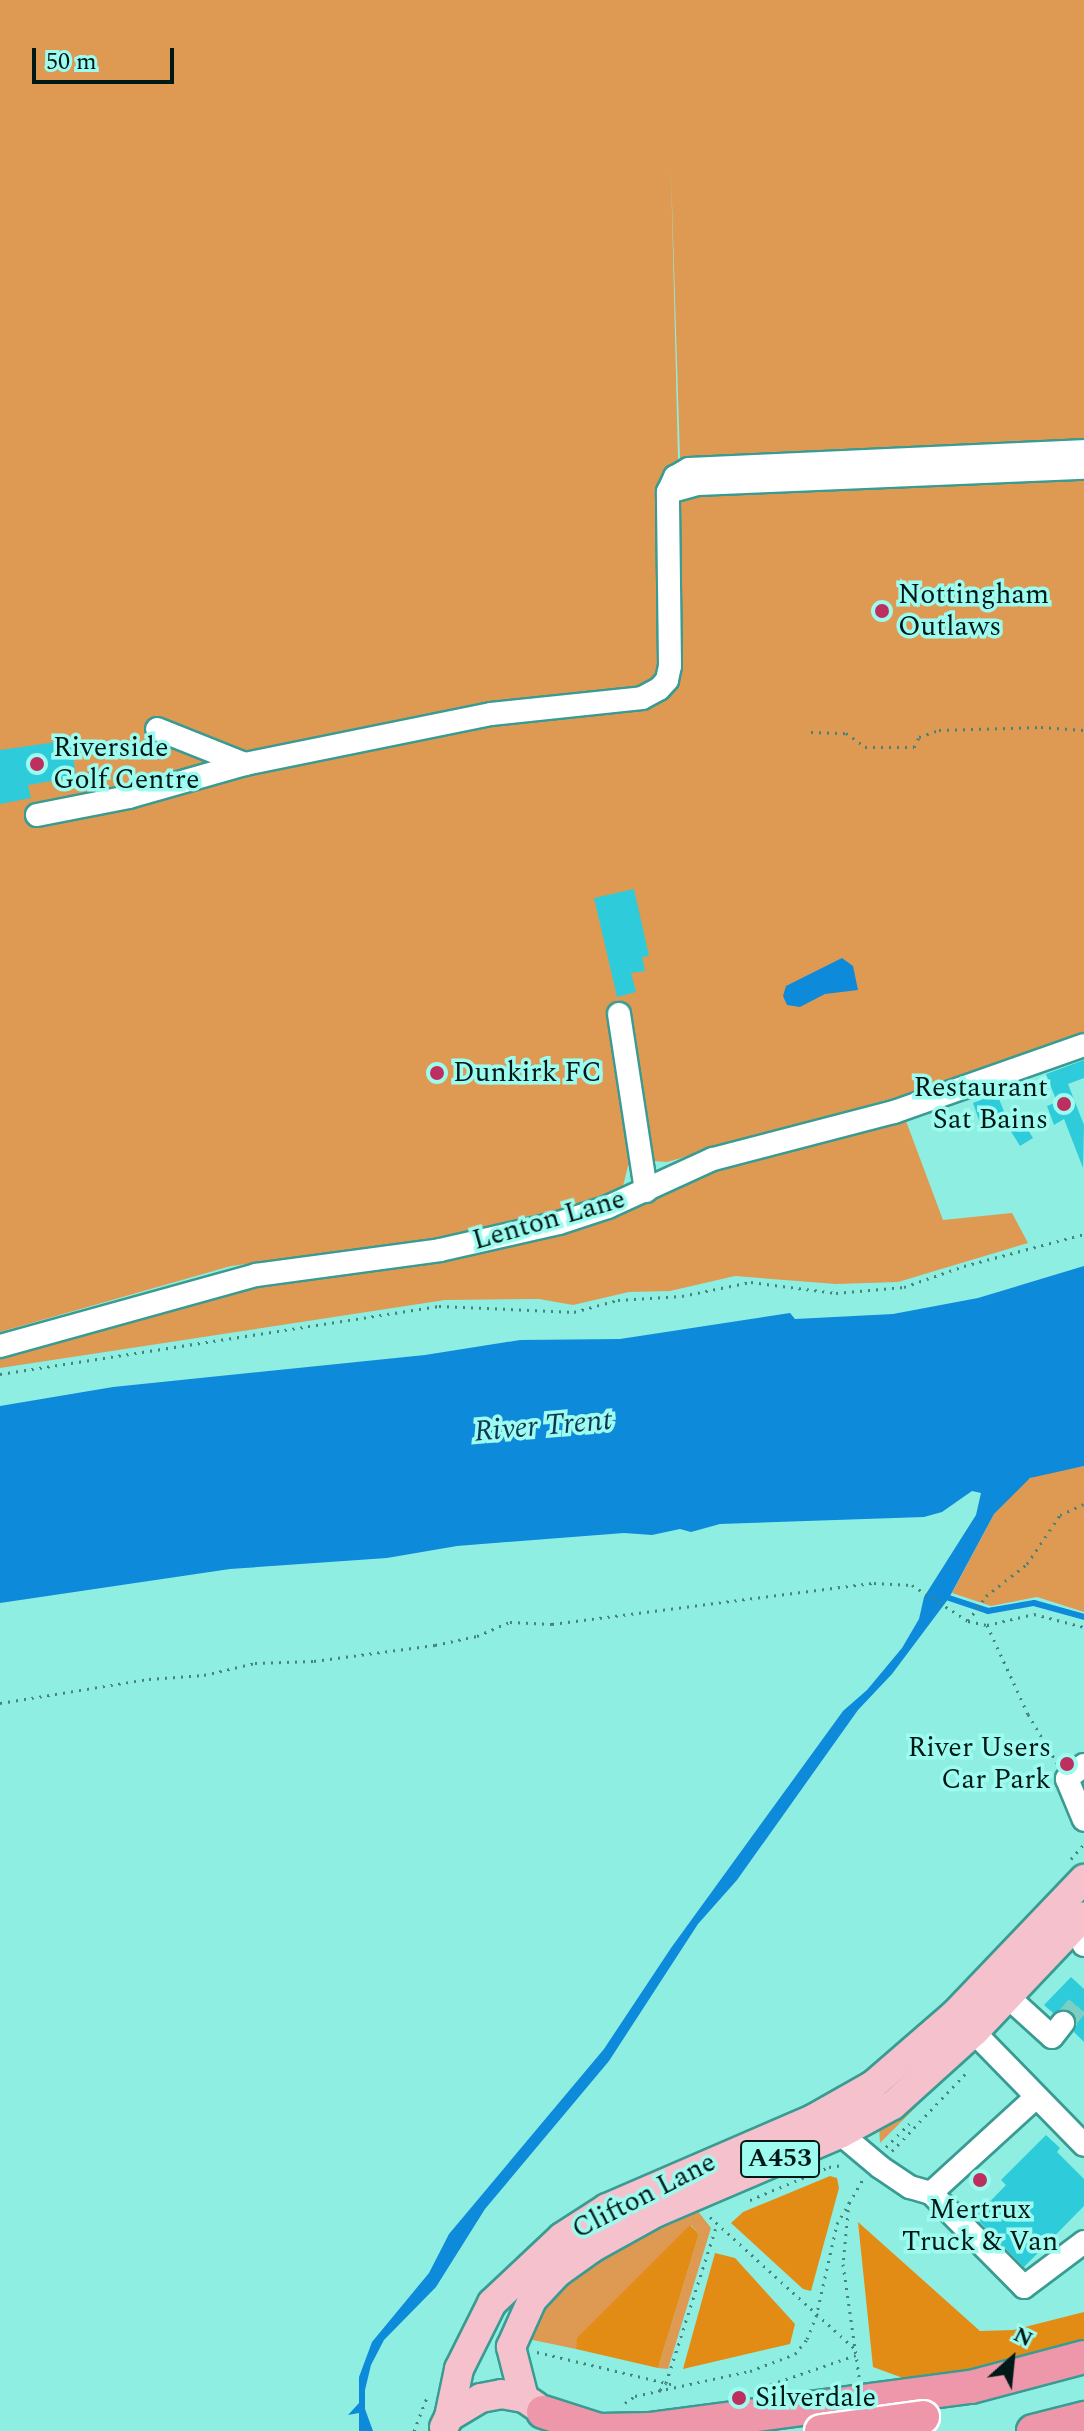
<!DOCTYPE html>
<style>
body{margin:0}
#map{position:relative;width:1084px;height:2431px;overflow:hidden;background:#8feee2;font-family:Spectral,serif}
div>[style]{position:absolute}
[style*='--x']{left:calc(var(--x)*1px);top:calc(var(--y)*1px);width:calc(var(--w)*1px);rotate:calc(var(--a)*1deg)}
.green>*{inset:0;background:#de9a52}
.forest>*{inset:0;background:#e38c15}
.water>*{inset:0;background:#0e8ada}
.stream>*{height:6px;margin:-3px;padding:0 3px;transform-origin:3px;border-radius:3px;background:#0e8ada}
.building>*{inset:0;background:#2ecbdb}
.minor-tunnel>*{height:22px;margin-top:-11px;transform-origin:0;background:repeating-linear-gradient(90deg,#7acec3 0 22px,transparent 0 33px)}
.path>*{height:3px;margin-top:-1.5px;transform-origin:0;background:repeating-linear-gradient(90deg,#47837c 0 2px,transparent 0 8px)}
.roads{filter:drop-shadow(2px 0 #399b92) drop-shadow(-2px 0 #399b92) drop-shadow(0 2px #399b92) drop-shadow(0 -2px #399b92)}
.minor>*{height:22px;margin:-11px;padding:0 11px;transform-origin:11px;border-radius:11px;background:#fff}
.major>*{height:28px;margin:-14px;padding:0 14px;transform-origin:14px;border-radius:14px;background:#f5c1cc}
.highway>*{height:32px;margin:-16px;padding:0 16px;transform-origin:16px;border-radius:16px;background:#ef97aa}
.bridges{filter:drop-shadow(2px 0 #fff) drop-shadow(-2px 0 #fff) drop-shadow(0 2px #fff) drop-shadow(0 -2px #fff)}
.highway-bridge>*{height:32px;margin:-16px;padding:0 16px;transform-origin:16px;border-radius:16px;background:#ef97aa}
.dots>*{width:22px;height:22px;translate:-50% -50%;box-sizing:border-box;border:4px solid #9dfbf0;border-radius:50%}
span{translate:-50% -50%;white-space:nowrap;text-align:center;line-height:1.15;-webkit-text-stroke:7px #9dfbf0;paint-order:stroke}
.shield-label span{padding:2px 6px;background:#9dfbf0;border:2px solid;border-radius:6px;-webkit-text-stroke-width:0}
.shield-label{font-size:26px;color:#001916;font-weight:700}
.poi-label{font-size:28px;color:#001916}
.left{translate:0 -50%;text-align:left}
.right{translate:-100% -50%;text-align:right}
.street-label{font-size:28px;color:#001916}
.water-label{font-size:30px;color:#0c3758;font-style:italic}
.north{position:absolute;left:972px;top:2319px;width:80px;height:80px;-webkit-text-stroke:6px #9dfbf0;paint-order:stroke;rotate:27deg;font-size:22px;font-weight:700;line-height:32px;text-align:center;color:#001916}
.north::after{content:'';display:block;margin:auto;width:28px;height:36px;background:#001916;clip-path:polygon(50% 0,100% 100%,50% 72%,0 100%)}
.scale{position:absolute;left:32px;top:48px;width:142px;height:36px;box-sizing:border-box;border:4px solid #001916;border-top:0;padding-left:10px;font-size:24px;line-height:28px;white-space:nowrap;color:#001916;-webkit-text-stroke:6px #9dfbf0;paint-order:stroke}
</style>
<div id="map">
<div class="green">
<div style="clip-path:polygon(0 0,1084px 0,1084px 445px,680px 458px,671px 171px,679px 499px,687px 494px,1084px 478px,1084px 1034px,1026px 1057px,904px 1095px,667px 1162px,653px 1161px,628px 1166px,622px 1190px,588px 1205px,468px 1235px,231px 1266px,0 1332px)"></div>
<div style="clip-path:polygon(903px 1113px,943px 1220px,1012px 1213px,1028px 1243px,898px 1282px,836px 1284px,735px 1276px,670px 1291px,629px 1292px,573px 1305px,539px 1299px,445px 1300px,0 1368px,0 1351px,263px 1282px,453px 1255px,703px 1172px)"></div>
<div style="clip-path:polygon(1084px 1466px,1084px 1612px,1037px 1597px,991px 1606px,952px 1593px,994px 1514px,1023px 1483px,1035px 1475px)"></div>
<div style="clip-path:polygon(969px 2050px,913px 2110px,880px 2143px,879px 2126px)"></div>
<div style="clip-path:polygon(693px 2205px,711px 2228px,668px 2369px,658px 2368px,699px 2234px,691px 2225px,578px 2338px,576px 2349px,528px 2339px,545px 2301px,568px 2278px)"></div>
</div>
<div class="forest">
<div style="clip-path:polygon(830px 2176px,837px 2178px,839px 2188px,811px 2291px,803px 2289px,731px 2223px,743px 2212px)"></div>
<div style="clip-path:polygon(858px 2222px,980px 2331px,1013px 2330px,1084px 2312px,1084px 2345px,1015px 2369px,911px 2381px,873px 2367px)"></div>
<div style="clip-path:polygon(690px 2225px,699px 2234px,658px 2368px,576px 2349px,577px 2338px)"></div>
<div style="clip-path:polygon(715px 2253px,735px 2258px,795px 2324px,790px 2344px,683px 2369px)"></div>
</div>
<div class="water">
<div style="clip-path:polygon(842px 958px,853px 966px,858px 990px,825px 994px,800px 1007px,787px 1005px,783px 996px,786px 986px)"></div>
<div style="clip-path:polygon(1084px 1266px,1084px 1466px,1030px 1478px,994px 1514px,949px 1598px,892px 1674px,858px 1710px,737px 1880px,698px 1924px,609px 2061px,485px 2209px,436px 2287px,384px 2340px,371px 2365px,365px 2390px,365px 2409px,373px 2431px,359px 2431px,359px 2413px,348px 2415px,359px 2403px,359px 2377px,372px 2342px,429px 2273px,449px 2234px,604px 2049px,671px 1948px,843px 1711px,867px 1690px,902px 1648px,919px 1619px,924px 1597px,976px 1515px,981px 1493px,972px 1491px,942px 1512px,924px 1517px,720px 1524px,691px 1532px,680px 1529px,652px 1535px,624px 1533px,457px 1546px,387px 1558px,230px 1569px,0 1603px,0 1406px,113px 1387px,425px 1355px,520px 1340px,620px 1339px,790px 1313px,795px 1319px,893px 1314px,978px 1298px)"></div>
</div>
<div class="stream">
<div style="--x:949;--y:1598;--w:41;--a:18.4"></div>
<div style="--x:988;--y:1611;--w:47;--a:-9.9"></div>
<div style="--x:1034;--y:1603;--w:52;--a:15.6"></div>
</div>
<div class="building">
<div style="clip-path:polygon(71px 740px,76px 777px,28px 785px,31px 798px,0 804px,0 750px)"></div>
<div style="clip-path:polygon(634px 889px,649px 956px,642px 957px,645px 971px,631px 973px,636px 992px,617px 997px,594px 898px)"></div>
<div style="clip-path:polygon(1084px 1060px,1084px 1078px,1068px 1084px,1084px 1125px,1083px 1168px,1064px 1119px,1054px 1125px,1047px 1106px,1057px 1102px,1046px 1074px)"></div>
<div style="clip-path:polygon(997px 1094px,1005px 1114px,980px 1123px,973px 1103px)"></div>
<div style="clip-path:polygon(1020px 1117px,1033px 1138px,1020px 1146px,1007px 1125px)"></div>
<div style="clip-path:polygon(1071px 1977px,1084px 1989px,1084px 2042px,1074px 2032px,1077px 2024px,1072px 2013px,1064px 2009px,1053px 2013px,1044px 2005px)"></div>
<div style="clip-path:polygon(1046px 2135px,1060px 2148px,1057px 2152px,1084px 2179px,1084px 2206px,1024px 2267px,975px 2217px,1006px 2185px,1001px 2180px)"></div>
</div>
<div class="minor-tunnel">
<div style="--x:1063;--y:2023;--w:33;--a:-50"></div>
</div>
<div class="path">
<div style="--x:811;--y:732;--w:35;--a:2"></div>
<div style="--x:846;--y:733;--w:24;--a:36"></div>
<div style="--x:865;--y:747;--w:49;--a:0"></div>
<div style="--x:914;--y:747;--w:11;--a:-63"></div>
<div style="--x:919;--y:737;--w:21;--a:-19"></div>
<div style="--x:939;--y:730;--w:102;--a:-1.7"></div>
<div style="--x:1041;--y:727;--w:43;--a:4"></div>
<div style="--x:0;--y:1374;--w:444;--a:-8.8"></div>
<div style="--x:439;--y:1306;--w:135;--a:2.5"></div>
<div style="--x:574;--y:1312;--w:46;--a:-15.3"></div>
<div style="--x:618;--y:1300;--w:64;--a:-3.6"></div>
<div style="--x:682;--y:1296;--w:70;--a:-11.5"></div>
<div style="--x:751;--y:1282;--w:86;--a:7.4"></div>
<div style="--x:836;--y:1293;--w:68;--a:-5"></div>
<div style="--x:904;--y:1287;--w:64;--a:-19.3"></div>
<div style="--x:964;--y:1266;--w:124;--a:-14.9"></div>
<div style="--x:968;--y:1621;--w:31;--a:-54"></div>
<div style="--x:986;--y:1596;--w:52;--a:-38"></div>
<div style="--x:1027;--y:1564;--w:59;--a:-56"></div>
<div style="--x:1060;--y:1515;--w:26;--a:-25"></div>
<div style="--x:987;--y:1625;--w:48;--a:-13.2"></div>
<div style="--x:1034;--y:1614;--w:52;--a:14.6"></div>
<div style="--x:0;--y:1703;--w:151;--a:-9.2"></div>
<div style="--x:149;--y:1679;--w:55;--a:-4.2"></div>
<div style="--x:204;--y:1675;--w:52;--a:-13.2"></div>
<div style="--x:255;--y:1663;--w:59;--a:-1.9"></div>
<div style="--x:314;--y:1661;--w:122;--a:-7.5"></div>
<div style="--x:435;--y:1645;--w:43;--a:-12.1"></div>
<div style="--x:477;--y:1636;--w:36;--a:-23"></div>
<div style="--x:510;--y:1622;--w:42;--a:2.7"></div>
<div style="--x:552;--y:1624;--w:325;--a:-7.3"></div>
<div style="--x:874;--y:1583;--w:38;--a:3"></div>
<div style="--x:912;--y:1585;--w:67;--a:32.7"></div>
<div style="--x:968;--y:1621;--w:19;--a:12"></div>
<div style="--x:987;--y:1625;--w:98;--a:65.3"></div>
<div style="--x:1028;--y:1714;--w:57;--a:59.4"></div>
<div style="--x:1071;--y:1859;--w:20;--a:-49"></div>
<div style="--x:886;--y:2147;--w:33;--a:-45"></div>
<div style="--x:892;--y:2151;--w:109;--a:-46.5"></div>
<div style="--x:750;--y:2200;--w:86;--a:-22.7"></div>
<div style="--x:829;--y:2167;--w:14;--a:-8"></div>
<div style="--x:849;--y:2202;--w:62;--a:95.5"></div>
<div style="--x:843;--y:2264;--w:114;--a:81.9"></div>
<div style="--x:710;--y:2217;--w:196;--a:42.3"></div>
<div style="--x:537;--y:2352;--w:141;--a:13.5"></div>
<div style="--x:763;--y:2387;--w:98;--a:-19"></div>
<div style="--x:660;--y:2390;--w:9;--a:-49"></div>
<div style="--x:666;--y:2383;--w:167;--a:-72.2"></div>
<div style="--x:625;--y:2403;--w:12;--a:-35"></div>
<div style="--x:635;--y:2396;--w:118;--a:-12.3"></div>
<div style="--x:750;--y:2371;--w:48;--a:-20.7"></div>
<div style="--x:795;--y:2354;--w:19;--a:-51"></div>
<div style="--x:807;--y:2339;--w:24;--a:-68"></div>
<div style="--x:816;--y:2317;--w:95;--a:-77.3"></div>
<div style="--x:837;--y:2224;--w:52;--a:-60"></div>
<div style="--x:414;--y:2431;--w:39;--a:-69"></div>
</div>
<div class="roads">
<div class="minor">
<div style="--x:668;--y:492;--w:31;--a:-15"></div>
<div style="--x:698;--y:484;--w:386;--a:-2.4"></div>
<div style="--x:157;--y:729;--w:95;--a:21.7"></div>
<div style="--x:245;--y:764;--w:251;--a:-11.5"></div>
<div style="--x:491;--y:714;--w:152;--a:-6"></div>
<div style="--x:642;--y:698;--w:19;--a:-28"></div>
<div style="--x:659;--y:689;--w:12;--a:-48"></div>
<div style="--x:667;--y:680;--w:14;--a:-78"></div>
<div style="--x:670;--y:666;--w:174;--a:-90.7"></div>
<div style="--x:668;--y:492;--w:17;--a:-65"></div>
<div style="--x:675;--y:477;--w:16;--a:-30"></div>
<div style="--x:689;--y:469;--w:395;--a:-2.6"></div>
<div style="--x:37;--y:815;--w:94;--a:-11.1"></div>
<div style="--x:129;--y:797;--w:121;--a:-15.9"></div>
<div style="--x:619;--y:1014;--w:179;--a:81.3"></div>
<div style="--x:0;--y:1346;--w:266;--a:-15.5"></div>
<div style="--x:256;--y:1275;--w:186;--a:-7.7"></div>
<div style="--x:440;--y:1250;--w:122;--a:-12.8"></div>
<div style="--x:559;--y:1223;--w:52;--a:-18.1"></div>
<div style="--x:608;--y:1207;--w:115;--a:-24.6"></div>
<div style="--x:713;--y:1159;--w:187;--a:-14.6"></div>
<div style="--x:894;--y:1112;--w:201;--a:-19.4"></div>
<div style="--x:1084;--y:1765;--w:22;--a:141"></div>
<div style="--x:1067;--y:1779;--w:44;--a:67.5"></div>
<div style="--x:1075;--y:1926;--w:21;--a:65"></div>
<div style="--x:1008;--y:1997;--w:59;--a:42.3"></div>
<div style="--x:1052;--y:2037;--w:18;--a:-52"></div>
<div style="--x:965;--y:2023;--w:170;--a:45.7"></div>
<div style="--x:830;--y:2125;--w:65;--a:40"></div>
<div style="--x:880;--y:2167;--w:36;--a:34"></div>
<div style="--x:910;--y:2187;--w:22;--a:16"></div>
<div style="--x:931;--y:2193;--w:142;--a:-42.4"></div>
<div style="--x:931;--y:2193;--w:132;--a:45.3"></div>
<div style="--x:1024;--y:2287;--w:75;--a:-36.9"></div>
</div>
<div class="major">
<div style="--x:524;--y:2398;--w:53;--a:-104.3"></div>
<div style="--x:511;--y:2347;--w:51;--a:-65.9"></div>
<div style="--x:532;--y:2300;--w:37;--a:-47"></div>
<div style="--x:557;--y:2273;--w:43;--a:-35.5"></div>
<div style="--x:592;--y:2248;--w:74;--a:-29"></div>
<div style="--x:657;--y:2212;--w:199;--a:-23.1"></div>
<div style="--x:840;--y:2134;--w:60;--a:-28.7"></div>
<div style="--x:893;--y:2105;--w:110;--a:-42.1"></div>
<div style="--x:975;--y:2031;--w:158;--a:-46.5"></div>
<div style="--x:449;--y:2417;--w:49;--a:-78.2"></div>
<div style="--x:459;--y:2369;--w:74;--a:-63.4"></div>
<div style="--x:492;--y:2303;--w:96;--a:-43.3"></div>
<div style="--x:562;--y:2237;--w:54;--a:-32.8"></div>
<div style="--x:607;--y:2208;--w:224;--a:-23.4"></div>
<div style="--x:813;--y:2119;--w:69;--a:-29.5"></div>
<div style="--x:873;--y:2085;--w:108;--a:-40.9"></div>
<div style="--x:955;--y:2014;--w:187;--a:-46.3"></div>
<div style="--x:444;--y:2427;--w:11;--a:-63"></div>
<div style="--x:449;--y:2417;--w:37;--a:-31"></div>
<div style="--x:481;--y:2398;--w:20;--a:-11"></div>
<div style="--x:501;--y:2394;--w:23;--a:10"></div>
<div style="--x:524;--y:2398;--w:14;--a:34"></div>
</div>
<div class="highway">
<div style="--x:543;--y:2412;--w:59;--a:17.8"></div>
<div style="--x:599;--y:2430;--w:51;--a:-1.1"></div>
<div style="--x:650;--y:2429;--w:324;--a:-7.5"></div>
<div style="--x:971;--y:2387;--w:117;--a:-14.9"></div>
<div style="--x:1033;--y:2431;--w:53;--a:-14.3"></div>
</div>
</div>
<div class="bridges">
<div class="highway-bridge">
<div style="--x:821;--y:2431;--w:103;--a:-7.8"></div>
</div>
</div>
<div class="dots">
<div style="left:882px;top:611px;background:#bd2f5e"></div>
<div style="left:37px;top:764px;background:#bd2f5e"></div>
<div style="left:437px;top:1073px;background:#bd2f5e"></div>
<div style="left:1064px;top:1104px;background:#bd2f5e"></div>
<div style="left:1067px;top:1764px;background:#bd2f5e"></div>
<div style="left:980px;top:2180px;background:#bd2f5e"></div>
<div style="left:739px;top:2398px;background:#bd2f5e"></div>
</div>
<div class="shield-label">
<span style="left:780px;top:2159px">A453</span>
</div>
<div class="poi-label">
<span class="left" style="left:898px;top:611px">Nottingham<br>Outlaws</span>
<span class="left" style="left:53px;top:764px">Riverside<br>Golf Centre</span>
<span class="left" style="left:453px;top:1073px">Dunkirk FC</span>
<span class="right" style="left:1048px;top:1104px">Restaurant<br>Sat Bains</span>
<span class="right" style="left:1051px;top:1764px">River Users<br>Car Park</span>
<span style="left:980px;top:2226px">Mertrux<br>Truck &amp; Van</span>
<span class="left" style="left:755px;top:2398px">Silverdale</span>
</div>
<div class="street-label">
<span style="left:549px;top:1220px;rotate:-16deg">Lenton Lane</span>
<span style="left:644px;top:2196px;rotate:-27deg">Clifton Lane</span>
</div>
<div class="water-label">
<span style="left:543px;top:1426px;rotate:-5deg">River Trent</span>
</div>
<div class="north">N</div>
<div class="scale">50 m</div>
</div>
